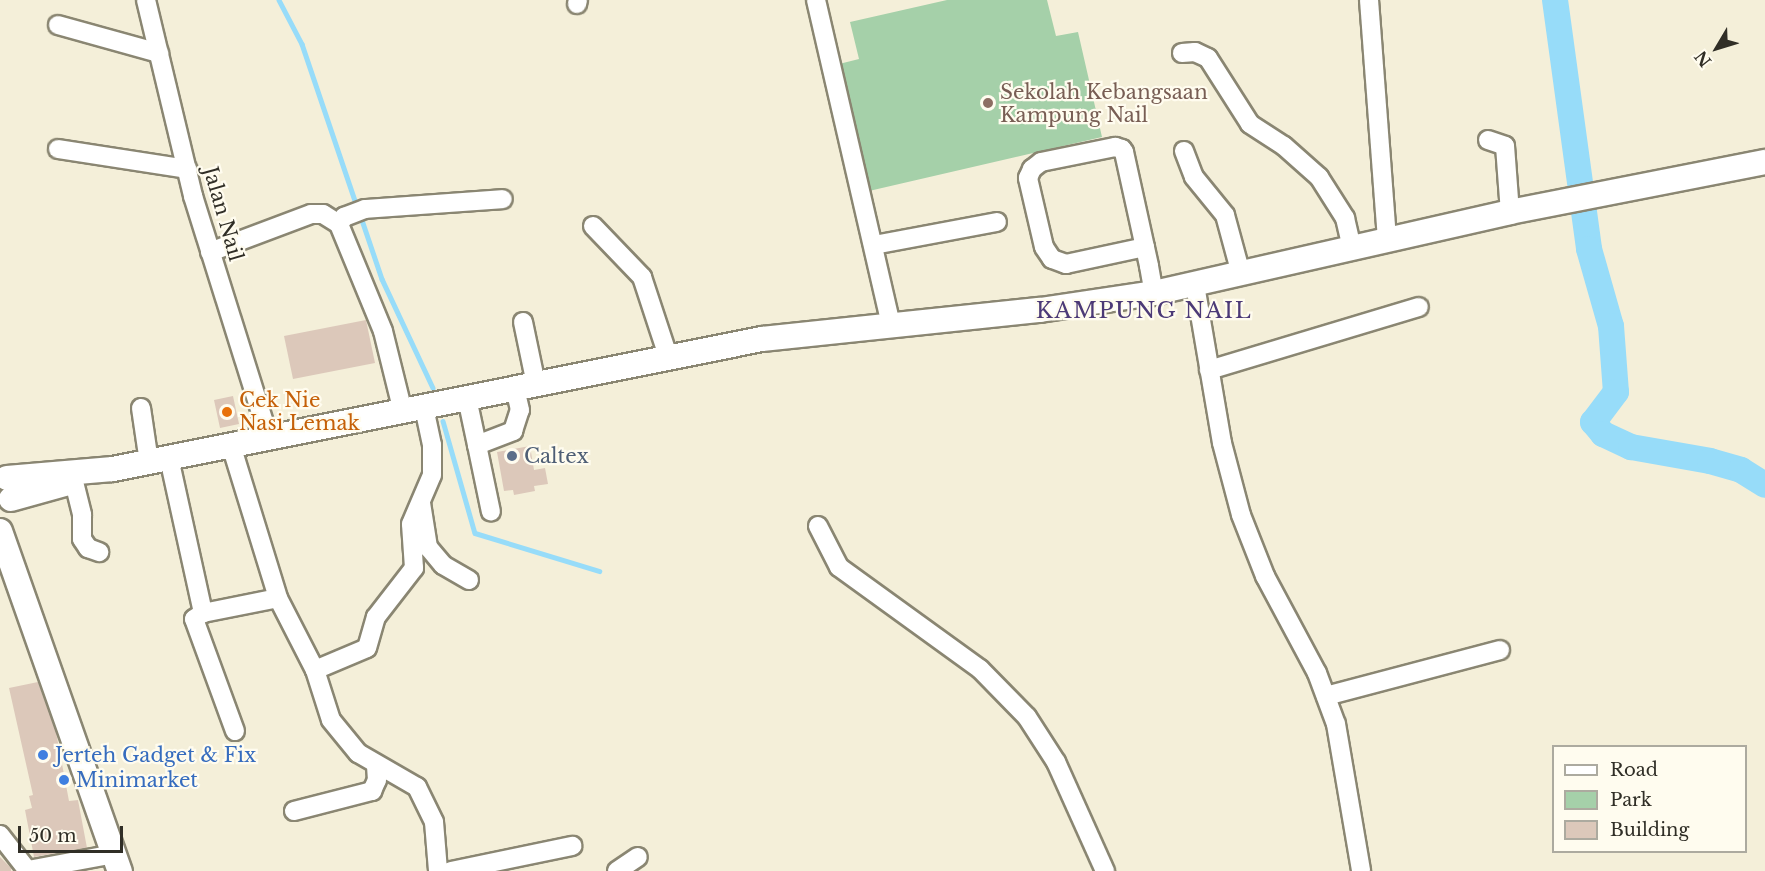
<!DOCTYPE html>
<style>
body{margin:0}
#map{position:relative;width:1765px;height:871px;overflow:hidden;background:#f4efd9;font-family:"Libre Baskerville",serif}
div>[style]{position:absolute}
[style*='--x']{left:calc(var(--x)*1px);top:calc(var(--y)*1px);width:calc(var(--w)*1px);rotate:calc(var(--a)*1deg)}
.green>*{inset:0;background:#a5d0a9}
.stream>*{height:4.5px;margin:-2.25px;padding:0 2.25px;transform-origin:2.25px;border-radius:2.25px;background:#97dcf9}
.river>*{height:26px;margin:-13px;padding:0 13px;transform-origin:13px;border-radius:13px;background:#97dcf9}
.building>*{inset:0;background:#dcc8ba}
.roads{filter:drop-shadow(2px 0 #8a8672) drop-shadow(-2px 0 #8a8672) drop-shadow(0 2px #8a8672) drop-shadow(0 -2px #8a8672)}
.minor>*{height:18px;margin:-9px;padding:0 9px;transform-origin:9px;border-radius:9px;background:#fff}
.major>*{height:24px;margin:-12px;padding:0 12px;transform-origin:12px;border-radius:12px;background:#fff}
.dots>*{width:16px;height:16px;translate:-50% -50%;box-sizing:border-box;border:3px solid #fffcef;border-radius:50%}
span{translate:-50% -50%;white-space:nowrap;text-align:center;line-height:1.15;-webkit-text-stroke:4.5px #fffcef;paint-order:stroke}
.education-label{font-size:20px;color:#785e54}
.left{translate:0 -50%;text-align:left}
.street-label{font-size:20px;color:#302e26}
.food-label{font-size:20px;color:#c56008}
.service-label{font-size:20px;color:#4e5e75}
.shop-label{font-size:20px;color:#366cbe}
.quarter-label{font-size:22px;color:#4c3a77;letter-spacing:1.5px}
.legend{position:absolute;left:1552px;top:745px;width:195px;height:108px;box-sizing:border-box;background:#fffcef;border:2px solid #acaa9f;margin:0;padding:8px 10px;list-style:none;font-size:18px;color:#302e26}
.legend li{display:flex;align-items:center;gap:12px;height:30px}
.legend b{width:30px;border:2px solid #acaa9f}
.north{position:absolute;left:1687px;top:18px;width:60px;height:60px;-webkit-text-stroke:4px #fffcef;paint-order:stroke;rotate:232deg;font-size:16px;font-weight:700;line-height:24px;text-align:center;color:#302e26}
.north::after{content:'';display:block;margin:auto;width:21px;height:27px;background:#302e26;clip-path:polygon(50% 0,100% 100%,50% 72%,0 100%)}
.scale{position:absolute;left:18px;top:826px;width:105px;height:27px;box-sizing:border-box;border:3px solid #302e26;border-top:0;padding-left:8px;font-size:18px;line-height:21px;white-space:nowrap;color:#302e26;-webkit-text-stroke:4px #fffcef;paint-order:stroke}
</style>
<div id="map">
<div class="green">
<div style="clip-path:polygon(947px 0,1047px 0,1056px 36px,1078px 32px,1102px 137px,869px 191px,839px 64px,859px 59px,850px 22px)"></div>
</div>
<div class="stream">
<div style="--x:279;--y:0;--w:50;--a:62.4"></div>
<div style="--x:302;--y:44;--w:174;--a:71.3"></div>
<div style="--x:361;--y:217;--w:65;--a:71.3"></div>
<div style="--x:382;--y:279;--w:120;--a:64.9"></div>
<div style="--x:443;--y:421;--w:116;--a:74.1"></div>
<div style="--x:475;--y:533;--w:130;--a:17"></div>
</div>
<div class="river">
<div style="--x:1555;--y:0;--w:251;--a:82.2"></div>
<div style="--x:1589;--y:249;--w:80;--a:74.1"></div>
<div style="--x:1611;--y:326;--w:66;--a:85.7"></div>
<div style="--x:1616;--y:392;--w:38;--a:127"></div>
<div style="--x:1593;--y:422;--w:16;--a:50"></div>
<div style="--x:1603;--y:434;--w:31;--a:25"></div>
<div style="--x:1631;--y:447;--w:80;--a:10"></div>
<div style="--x:1710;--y:461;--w:32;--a:16"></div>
<div style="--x:1741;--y:470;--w:28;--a:32"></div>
</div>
<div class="building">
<div style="clip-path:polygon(366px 320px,375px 363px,293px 379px,284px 336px)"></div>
<div style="clip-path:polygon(233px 396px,239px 424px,220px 428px,214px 400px)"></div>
<div style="clip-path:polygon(530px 446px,534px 470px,545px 468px,548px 484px,534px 486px,535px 491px,514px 495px,513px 490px,504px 491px,497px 452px)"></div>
<div style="clip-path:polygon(38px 682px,56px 732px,69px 801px,78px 800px,87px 848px,34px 857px,25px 810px,32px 808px,29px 796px,33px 795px,9px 688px)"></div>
<div style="clip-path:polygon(0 857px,11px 868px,11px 871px,0 871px)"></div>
</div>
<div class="roads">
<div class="minor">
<div style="--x:146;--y:0;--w:202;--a:76.5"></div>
<div style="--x:193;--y:196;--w:254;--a:72.6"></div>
<div style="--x:816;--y:0;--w:333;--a:77"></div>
<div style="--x:1369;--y:0;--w:241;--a:85.7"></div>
<div style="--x:577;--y:4;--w:4;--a:-76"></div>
<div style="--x:58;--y:25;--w:105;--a:15.5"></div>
<div style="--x:1182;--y:53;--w:13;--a:-4"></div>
<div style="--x:1195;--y:52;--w:14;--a:25"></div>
<div style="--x:1208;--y:58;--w:78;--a:57.5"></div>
<div style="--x:1250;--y:124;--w:40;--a:32.9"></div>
<div style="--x:1284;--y:146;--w:47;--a:41.5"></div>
<div style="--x:1319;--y:177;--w:49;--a:57.6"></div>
<div style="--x:1345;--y:218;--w:31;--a:77"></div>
<div style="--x:1488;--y:140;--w:18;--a:19"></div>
<div style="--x:1505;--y:146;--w:66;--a:85.7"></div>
<div style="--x:58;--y:149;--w:131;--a:8.8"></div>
<div style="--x:1184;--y:151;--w:28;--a:69"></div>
<div style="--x:1194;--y:177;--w:49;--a:50.8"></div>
<div style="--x:1225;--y:215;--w:61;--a:74.8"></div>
<div style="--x:593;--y:226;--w:71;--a:46.1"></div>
<div style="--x:642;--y:277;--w:83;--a:71.8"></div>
<div style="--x:874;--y:245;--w:125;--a:-10.6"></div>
<div style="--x:1145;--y:247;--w:81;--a:167.9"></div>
<div style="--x:1066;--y:264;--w:15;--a:-160"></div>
<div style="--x:1052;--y:259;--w:14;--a:-124"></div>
<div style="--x:1044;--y:247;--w:71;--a:-103.1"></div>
<div style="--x:1028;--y:178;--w:10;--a:-66"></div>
<div style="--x:1032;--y:169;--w:11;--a:-38"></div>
<div style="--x:1041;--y:162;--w:76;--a:-11.5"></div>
<div style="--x:1115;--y:147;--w:7;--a:16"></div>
<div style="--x:1122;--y:149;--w:4;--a:56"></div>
<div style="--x:1124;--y:152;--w:117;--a:77.6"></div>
<div style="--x:1149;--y:266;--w:27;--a:80"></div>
<div style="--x:210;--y:252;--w:108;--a:-20.6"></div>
<div style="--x:311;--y:214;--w:12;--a:0"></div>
<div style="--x:323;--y:214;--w:19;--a:32"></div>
<div style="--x:1195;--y:285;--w:160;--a:80.3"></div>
<div style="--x:1222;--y:443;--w:74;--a:75.2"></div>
<div style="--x:1241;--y:515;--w:66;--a:68.5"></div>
<div style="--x:1265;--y:576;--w:110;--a:61.8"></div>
<div style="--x:1317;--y:673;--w:54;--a:69.6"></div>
<div style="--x:1336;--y:724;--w:149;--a:80.3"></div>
<div style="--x:523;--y:322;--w:63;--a:78.2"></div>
<div style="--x:1209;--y:370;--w:219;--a:-16.7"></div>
<div style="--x:467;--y:398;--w:48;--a:78"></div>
<div style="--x:477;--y:445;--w:39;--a:-21"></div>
<div style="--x:513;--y:431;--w:22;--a:-72"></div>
<div style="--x:520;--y:410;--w:23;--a:-103"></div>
<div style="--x:141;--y:408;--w:55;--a:81.6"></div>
<div style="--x:403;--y:412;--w:83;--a:-103.9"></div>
<div style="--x:383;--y:331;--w:116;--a:-112.4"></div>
<div style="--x:339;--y:224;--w:9;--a:-54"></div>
<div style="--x:344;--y:217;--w:22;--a:-21"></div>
<div style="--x:365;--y:209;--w:138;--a:-4.1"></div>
<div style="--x:231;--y:445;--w:160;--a:72.9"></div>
<div style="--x:278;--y:598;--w:81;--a:62.8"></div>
<div style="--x:315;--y:670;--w:52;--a:72.3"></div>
<div style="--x:331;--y:720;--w:43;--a:50.7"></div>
<div style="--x:358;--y:753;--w:68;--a:30"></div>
<div style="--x:417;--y:787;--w:39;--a:64"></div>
<div style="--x:434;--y:822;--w:49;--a:85.3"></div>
<div style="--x:477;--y:445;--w:68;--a:78.2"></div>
<div style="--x:169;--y:458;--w:159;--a:77.6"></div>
<div style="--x:74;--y:482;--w:34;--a:76"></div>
<div style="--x:82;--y:515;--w:24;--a:90"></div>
<div style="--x:82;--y:539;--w:11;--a:56"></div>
<div style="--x:88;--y:548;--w:12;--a:20"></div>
<div style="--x:421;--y:503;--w:45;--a:81"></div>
<div style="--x:428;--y:547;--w:23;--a:50"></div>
<div style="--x:443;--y:565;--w:30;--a:30"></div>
<div style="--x:818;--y:526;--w:46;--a:62.9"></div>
<div style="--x:839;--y:567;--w:174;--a:35.9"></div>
<div style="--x:980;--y:669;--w:67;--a:45.6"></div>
<div style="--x:1027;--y:717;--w:54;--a:57.2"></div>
<div style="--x:1056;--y:762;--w:120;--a:65.8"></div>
<div style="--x:315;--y:670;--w:56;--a:-22.9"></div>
<div style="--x:367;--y:648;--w:32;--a:-74"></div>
<div style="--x:376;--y:617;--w:62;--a:-52.2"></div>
<div style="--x:414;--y:568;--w:44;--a:-93.9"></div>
<div style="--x:411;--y:524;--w:53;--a:-66.8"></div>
<div style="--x:432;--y:475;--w:30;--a:-90"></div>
<div style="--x:432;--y:445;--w:39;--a:-102"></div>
<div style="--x:1326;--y:696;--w:180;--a:-14.8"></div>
<div style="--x:235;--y:731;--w:119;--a:-110.1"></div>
<div style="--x:194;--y:619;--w:11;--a:-34"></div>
<div style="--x:203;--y:613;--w:76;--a:-11.3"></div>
<div style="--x:294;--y:811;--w:81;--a:-14.4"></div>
<div style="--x:372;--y:791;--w:12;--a:-66"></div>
<div style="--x:377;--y:780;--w:14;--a:-94"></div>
<div style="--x:0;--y:835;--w:46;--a:52.1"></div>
<div style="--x:28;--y:870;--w:87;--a:-10.5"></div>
<div style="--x:451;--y:871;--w:124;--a:-11.7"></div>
<div style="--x:617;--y:871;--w:25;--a:-34"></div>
</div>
<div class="major">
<div style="--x:7;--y:478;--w:106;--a:-4.9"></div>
<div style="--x:113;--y:469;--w:662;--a:-11.33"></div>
<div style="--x:762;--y:339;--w:280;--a:-6"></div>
<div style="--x:1040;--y:310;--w:115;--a:-8.5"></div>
<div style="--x:1154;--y:293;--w:365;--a:-12.8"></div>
<div style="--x:1510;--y:212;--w:260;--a:-11.1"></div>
<div style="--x:11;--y:499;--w:56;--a:-15.5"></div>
<div style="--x:0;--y:531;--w:361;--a:70.6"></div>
</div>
</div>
<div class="dots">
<div style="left:988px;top:103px;background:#8d6e63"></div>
<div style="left:227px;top:412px;background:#e8710a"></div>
<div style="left:512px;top:456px;background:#5c6f8a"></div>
<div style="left:43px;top:755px;background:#3f7fe0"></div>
<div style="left:64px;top:780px;background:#3f7fe0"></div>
</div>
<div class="education-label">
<span class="left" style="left:1000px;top:104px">Sekolah Kebangsaan<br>Kampung Nail</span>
</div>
<div class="street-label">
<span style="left:223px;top:214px;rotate:74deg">Jalan Nail</span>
</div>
<div class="food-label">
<span class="left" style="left:239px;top:412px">Cek Nie<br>Nasi Lemak</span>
</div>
<div class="service-label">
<span class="left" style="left:524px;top:456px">Caltex</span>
</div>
<div class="shop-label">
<span class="left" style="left:55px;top:755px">Jerteh Gadget &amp; Fix</span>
<span class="left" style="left:76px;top:780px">Minimarket</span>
</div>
<div class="quarter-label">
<span style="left:1144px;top:311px">KAMPUNG NAIL</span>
</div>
<ul class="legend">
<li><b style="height:8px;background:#fff"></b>Road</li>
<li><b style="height:16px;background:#a5d0a9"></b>Park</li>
<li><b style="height:16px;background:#dcc8ba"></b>Building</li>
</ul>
<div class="north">N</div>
<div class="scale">50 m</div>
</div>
